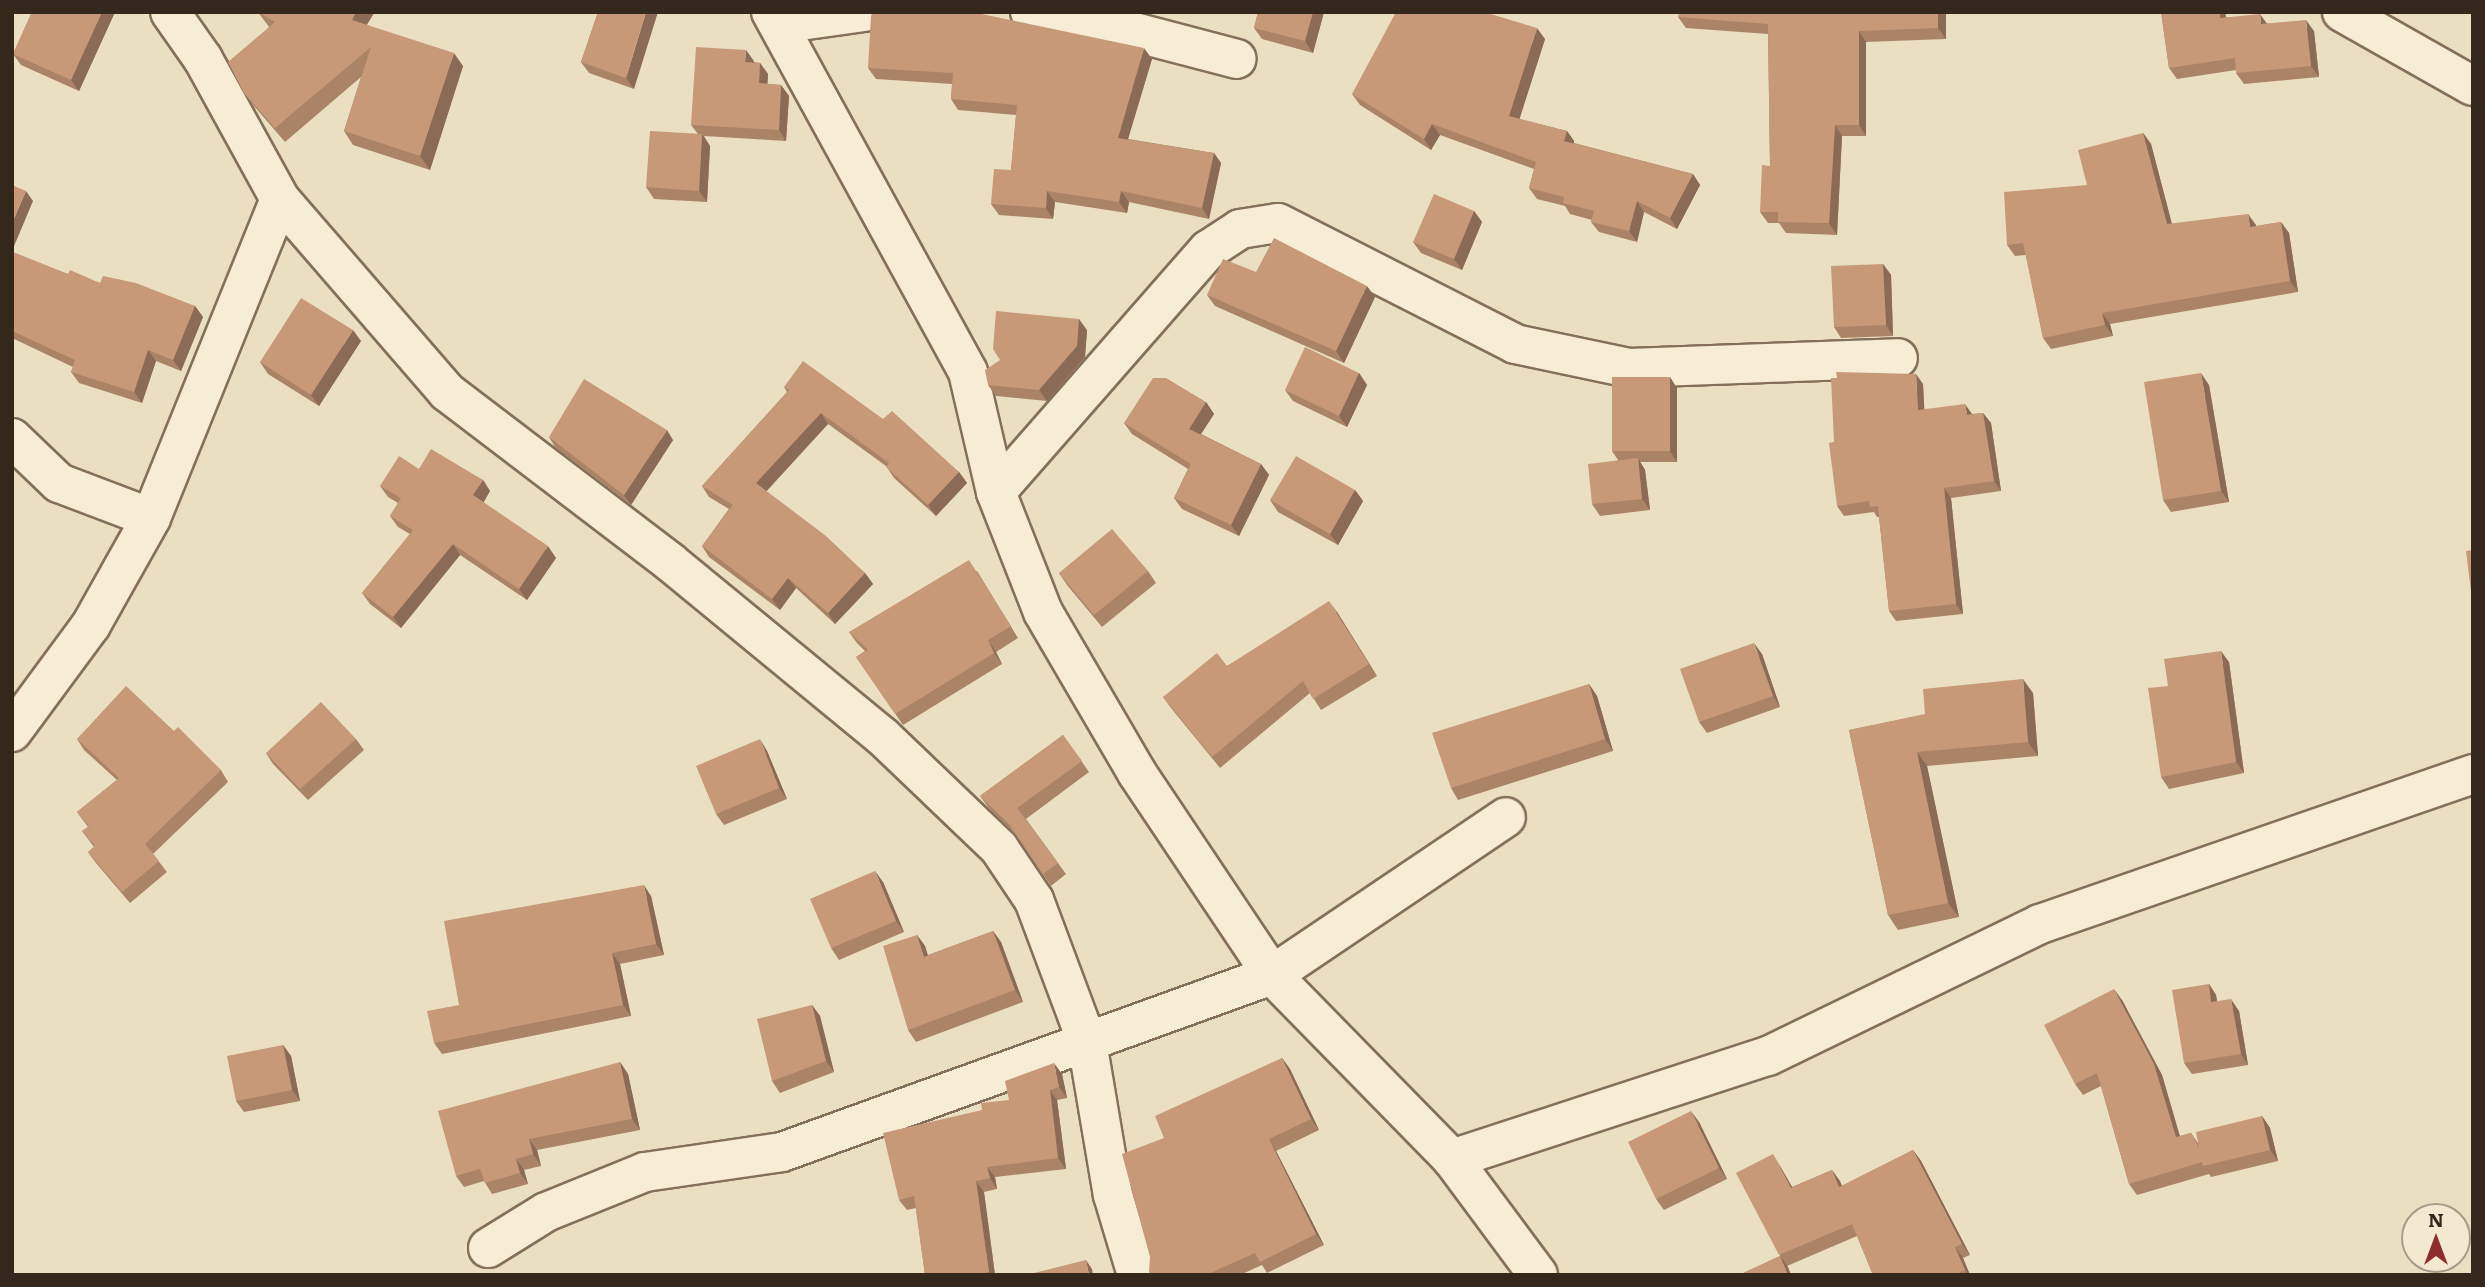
<!DOCTYPE html>
<style>
body{margin:0}
#map{position:relative;width:2485px;height:1287px;overflow:hidden;background:#ebdfc2;font-family:Literata,serif}
div>[style]{position:absolute}
[style*='--x']{left:calc(var(--x)*1px);top:calc(var(--y)*1px);width:calc(var(--w)*1px);rotate:calc(var(--a)*1deg)}
.roads{filter:drop-shadow(2px 0 #84705a) drop-shadow(-2px 0 #84705a) drop-shadow(0 2px #84705a) drop-shadow(0 -2px #84705a)}
.street>*{height:38px;margin:-19px;padding:0 19px;transform-origin:19px;border-radius:19px;background:#f7ecd4}
.wall>*{inset:0;background:#ab8468}
.shaded-wall>*{inset:0;background:#8b6b55}
.building>*{inset:0;background:#c79979}
span{translate:-50% -50%;white-space:nowrap;text-align:center;line-height:1.15;-webkit-text-stroke:6px #f3e9d1;paint-order:stroke}
.frame{position:absolute;inset:0;border:14px solid #34281d;pointer-events:none}
.north{position:absolute;left:2401px;top:1203px;width:70px;height:70px;box-sizing:border-box;background:#f3e9d1;border:2px solid #a79c89;border-radius:50%;rotate:0deg;font-size:19px;font-weight:700;line-height:28px;text-align:center;color:#34281d}
.north::after{content:'';display:block;margin:auto;width:24px;height:32px;background:#8f2d2e;clip-path:polygon(50% 0,100% 100%,50% 72%,0 100%)}
</style>
<div id="map">
<div class="roads">
<div class="street">
<div style="--x:771;--y:12;--w:410;--a:61.3"></div>
<div style="--x:968;--y:372;--w:123;--a:76.9"></div>
<div style="--x:996;--y:492;--w:129;--a:68.6"></div>
<div style="--x:1043;--y:612;--w:186;--a:59.7"></div>
<div style="--x:1137;--y:773;--w:243;--a:56.2"></div>
<div style="--x:1272;--y:975;--w:257;--a:45.6"></div>
<div style="--x:1452;--y:1159;--w:144;--a:53.4"></div>
<div style="--x:1030;--y:12;--w:106;--a:10.9"></div>
<div style="--x:1134;--y:32;--w:106;--a:14.7"></div>
<div style="--x:2342;--y:12;--w:150;--a:29.5"></div>
<div style="--x:779;--y:24;--w:86;--a:-8"></div>
<div style="--x:280;--y:199;--w:255;--a:49.1"></div>
<div style="--x:447;--y:392;--w:280;--a:37.3"></div>
<div style="--x:670;--y:562;--w:274;--a:39.4"></div>
<div style="--x:882;--y:736;--w:162;--a:43.7"></div>
<div style="--x:999;--y:848;--w:63;--a:56.1"></div>
<div style="--x:1034;--y:900;--w:152;--a:69.5"></div>
<div style="--x:1087;--y:1042;--w:155;--a:80.4"></div>
<div style="--x:1113;--y:1195;--w:84;--a:73.3"></div>
<div style="--x:12;--y:438;--w:65;--a:43.8"></div>
<div style="--x:59;--y:483;--w:98;--a:20.8"></div>
<div style="--x:996;--y:492;--w:322;--a:-48.8"></div>
<div style="--x:1208;--y:250;--w:38;--a:-33"></div>
<div style="--x:1240;--y:229;--w:38;--a:-9"></div>
<div style="--x:1278;--y:223;--w:266;--a:27"></div>
<div style="--x:1515;--y:344;--w:116;--a:11.9"></div>
<div style="--x:1629;--y:368;--w:269;--a:-2.1"></div>
<div style="--x:12;--y:732;--w:133;--a:-53.6"></div>
<div style="--x:91;--y:625;--w:123;--a:-60.7"></div>
<div style="--x:151;--y:518;--w:344;--a:-68"></div>
<div style="--x:280;--y:199;--w:160;--a:-118.8"></div>
<div style="--x:203;--y:59;--w:57;--a:-125.1"></div>
<div style="--x:1452;--y:1159;--w:332;--a:-18.1"></div>
<div style="--x:1768;--y:1056;--w:302;--a:-25.9"></div>
<div style="--x:2040;--y:924;--w:458;--a:-19.1"></div>
<div style="--x:488;--y:1248;--w:68;--a:-31.8"></div>
<div style="--x:546;--y:1212;--w:107;--a:-22"></div>
<div style="--x:645;--y:1172;--w:138;--a:-8.3"></div>
<div style="--x:782;--y:1152;--w:521;--a:-19.86"></div>
<div style="--x:1272;--y:975;--w:282;--a:-34"></div>
</div>
</div>
<div class="wall">
<div style="clip-path:polygon(32px 12px,115px 12px,79px 91px,21px 65px,13px 54px)"></div>
<div style="clip-path:polygon(258px 12px,373px 12px,374px 13px,367px 25px,463px 66px,430px 170px,353px 145px,344px 131px,361px 77px,285px 142px,254px 106px,244px 93px,269px 27px)"></div>
<div style="clip-path:polygon(598px 12px,634px 89px,589px 73px,581px 62px)"></div>
<div style="clip-path:polygon(1258px 12px,1324px 12px,1313px 53px,1262px 39px,1254px 28px)"></div>
<div style="clip-path:polygon(1946px 12px,1946px 39px,1866px 42px,1866px 136px,1842px 136px,1837px 235px,1786px 233px,1779px 223px,1768px 223px,1760px 212px,1770px 166px,1768px 34px,1686px 28px,1678px 17px)"></div>
<div style="clip-path:polygon(2161px 12px,2225px 12px,2226px 17px,2314px 31px,2319px 77px,2244px 84px,2236px 73px,2236px 70px,2177px 79px,2169px 68px)"></div>
<div style="clip-path:polygon(1545px 39px,1519px 119px,1567px 131px,1574px 141px,1574px 143px,1693px 174px,1700px 185px,1677px 229px,1644px 212px,1637px 242px,1599px 232px,1591px 222px,1592px 220px,1570px 214px,1565px 206px,1537px 199px,1529px 188px,1534px 169px,1440px 135px,1431px 150px,1360px 105px,1352px 94px)"></div>
<div style="clip-path:polygon(1152px 59px,1128px 139px,1214px 153px,1221px 163px,1209px 219px,1129px 202px,1127px 213px,1055px 202px,1053px 219px,999px 215px,991px 204px,1011px 170px,1016px 115px,958px 110px,951px 99px,952px 84px,876px 79px,868px 68px)"></div>
<div style="clip-path:polygon(754px 61px,754px 62px,760px 63px,768px 74px,767px 84px,781px 85px,789px 96px,786px 141px,704px 136px,710px 146px,707px 202px,654px 199px,646px 187px,698px 134px,691px 125px)"></div>
<div style="clip-path:polygon(2143px 133px,2151px 144px,2172px 224px,2256px 225px,2256px 226px,2281px 222px,2289px 233px,2298px 292px,2110px 324px,2113px 336px,2051px 349px,2043px 338px,2026px 255px,2015px 256px,2007px 245px,2087px 185px)"></div>
<div style="clip-path:polygon(1474px 211px,1482px 222px,1462px 270px,1421px 253px,1413px 242px)"></div>
<div style="clip-path:polygon(12px 254px,68px 274px,100px 283px,195px 306px,203px 317px,181px 371px,156px 361px,142px 403px,79px 383px,71px 372px,73px 367px,12px 338px)"></div>
<div style="clip-path:polygon(1883px 264px,1891px 275px,1893px 336px,1841px 338px,1834px 327px)"></div>
<div style="clip-path:polygon(1256px 272px,1375px 297px,1344px 363px,1215px 306px,1207px 295px)"></div>
<div style="clip-path:polygon(1087px 330px,1085px 357px,1047px 401px,996px 396px,988px 385px)"></div>
<div style="clip-path:polygon(361px 341px,319px 406px,268px 374px,260px 362px)"></div>
<div style="clip-path:polygon(1359px 373px,1367px 385px,1347px 427px,1293px 401px,1285px 390px)"></div>
<div style="clip-path:polygon(1923px 384px,1924px 409px,1972px 414px,1983px 413px,1991px 423px,2001px 491px,1951px 498px,1963px 614px,1896px 621px,1889px 611px,1879px 517px,1877px 517px,1874px 512px,1844px 516px,1837px 506px)"></div>
<div style="clip-path:polygon(2209px 385px,2229px 502px,2171px 512px,2163px 500px)"></div>
<div style="clip-path:polygon(784px 387px,883px 419px,959px 472px,967px 483px,936px 516px,894px 478px,886px 466px,828px 424px,766px 491px,865px 573px,873px 584px,835px 624px,796px 588px,780px 610px,709px 557px,702px 546px,729px 509px,709px 497px,702px 486px,787px 392px)"></div>
<div style="clip-path:polygon(1677px 388px,1677px 462px,1640px 462px,1645px 470px,1650px 510px,1600px 516px,1592px 504px,1618px 460px,1612px 451px)"></div>
<div style="clip-path:polygon(1206px 402px,1214px 414px,1201px 434px,1261px 464px,1269px 475px,1239px 536px,1182px 509px,1174px 498px,1188px 469px,1132px 434px,1124px 423px)"></div>
<div style="clip-path:polygon(549px 437px,673px 440px,631px 505px,555px 447px)"></div>
<div style="clip-path:polygon(419px 469px,483px 480px,490px 491px,483px 502px,556px 558px,527px 600px,460px 555px,401px 628px,370px 604px,362px 593px,410px 534px,398px 527px,390px 516px,398px 503px,388px 497px,380px 486px)"></div>
<div style="clip-path:polygon(1355px 490px,1363px 501px,1338px 545px,1278px 512px,1270px 500px)"></div>
<div style="clip-path:polygon(977px 571px,1018px 638px,996px 652px,1002px 664px,903px 725px,856px 657px,865px 651px,857px 643px,849px 632px)"></div>
<div style="clip-path:polygon(1148px 571px,1156px 583px,1102px 627px,1067px 585px,1059px 573px)"></div>
<div style="clip-path:polygon(1337px 612px,1377px 676px,1321px 710px,1310px 693px,1220px 768px,1171px 708px,1163px 697px)"></div>
<div style="clip-path:polygon(1762px 654px,1780px 707px,1707px 733px,1699px 722px)"></div>
<div style="clip-path:polygon(2229px 662px,2244px 773px,2169px 789px,2161px 777px,2168px 686px)"></div>
<div style="clip-path:polygon(1589px 684px,1597px 696px,1613px 751px,1458px 800px,1451px 788px)"></div>
<div style="clip-path:polygon(2033px 693px,2038px 756px,1927px 766px,1959px 917px,1898px 930px,1888px 915px,1849px 730px)"></div>
<div style="clip-path:polygon(174px 731px,221px 770px,228px 782px,153px 854px,167px 872px,130px 903px,96px 863px,88px 852px,94px 847px,82px 831px,88px 827px,77px 812px,117px 780px,84px 750px,77px 739px)"></div>
<div style="clip-path:polygon(1063px 735px,1089px 772px,1026px 819px,1066px 874px,1051px 886px,1016px 835px,988px 807px,980px 796px)"></div>
<div style="clip-path:polygon(356px 739px,364px 750px,308px 800px,273px 764px,266px 753px)"></div>
<div style="clip-path:polygon(767px 751px,787px 799px,724px 825px,716px 814px)"></div>
<div style="clip-path:polygon(883px 882px,904px 932px,839px 960px,831px 948px)"></div>
<div style="clip-path:polygon(651px 896px,664px 955px,620px 964px,631px 1016px,442px 1054px,434px 1043px,459px 1005px)"></div>
<div style="clip-path:polygon(993px 931px,1001px 942px,1023px 1002px,916px 1042px,908px 1030px,917px 935px,925px 946px,928px 955px)"></div>
<div style="clip-path:polygon(2209px 984px,2216px 995px,2217px 1001px,2239px 1011px,2248px 1065px,2192px 1074px,2184px 1063px)"></div>
<div style="clip-path:polygon(2122px 1000px,2162px 1075px,2180px 1136px,2191px 1133px,2198px 1143px,2262px 1116px,2270px 1128px,2278px 1161px,2211px 1177px,2209px 1174px,2137px 1195px,2129px 1184px,2101px 1086px,2083px 1095px,2075px 1084px)"></div>
<div style="clip-path:polygon(812px 1005px,820px 1016px,834px 1072px,780px 1093px,772px 1081px)"></div>
<div style="clip-path:polygon(283px 1045px,291px 1056px,300px 1101px,244px 1112px,236px 1101px)"></div>
<div style="clip-path:polygon(1282px 1058px,1290px 1069px,1319px 1130px,1276px 1151px,1324px 1245px,1267px 1273px,1262px 1265px,1240px 1275px,1150px 1275px,1164px 1138px)"></div>
<div style="clip-path:polygon(620px 1062px,628px 1074px,640px 1130px,537px 1150px,541px 1166px,524px 1170px,528px 1184px,492px 1194px,484px 1181px,464px 1187px,456px 1176px)"></div>
<div style="clip-path:polygon(1062px 1074px,1067px 1098px,1057px 1100px,1066px 1169px,995px 1177px,997px 1189px,984px 1192px,995px 1275px,925px 1275px,916px 1208px,907px 1210px,899px 1200px,982px 1110px,1009px 1100px)"></div>
<div style="clip-path:polygon(1699px 1122px,1727px 1179px,1664px 1210px,1656px 1199px)"></div>
<div style="clip-path:polygon(1913px 1150px,1921px 1161px,1970px 1255px,1963px 1258px,1970px 1275px,1873px 1275px,1857px 1236px,1787px 1266px,1791px 1275px,1739px 1275px,1780px 1256px,1780px 1166px,1792px 1187px,1832px 1170px,1842px 1186px)"></div>
</div>
<div class="shaded-wall">
<div style="clip-path:polygon(102px 12px,115px 12px,79px 91px,71px 80px)"></div>
<div style="clip-path:polygon(356px 12px,373px 12px,374px 13px,361px 33px,352px 20px)"></div>
<div style="clip-path:polygon(646px 12px,658px 12px,634px 89px,626px 78px)"></div>
<div style="clip-path:polygon(1313px 12px,1324px 12px,1313px 53px,1305px 41px)"></div>
<div style="clip-path:polygon(1938px 12px,1946px 12px,1946px 39px,1938px 28px)"></div>
<div style="clip-path:polygon(2220px 12px,2225px 12px,2228px 29px,2220px 18px)"></div>
<div style="clip-path:polygon(2260px 14px,2268px 25px,2261px 24px)"></div>
<div style="clip-path:polygon(2306px 20px,2314px 31px,2319px 77px,2311px 66px)"></div>
<div style="clip-path:polygon(1537px 28px,1545px 39px,1517px 127px,1509px 116px)"></div>
<div style="clip-path:polygon(1859px 31px,1866px 42px,1866px 136px,1859px 125px)"></div>
<div style="clip-path:polygon(1144px 48px,1152px 59px,1125px 149px,1118px 138px)"></div>
<div style="clip-path:polygon(746px 50px,754px 61px,753px 73px,745px 62px)"></div>
<div style="clip-path:polygon(454px 53px,463px 66px,430px 170px,420px 156px)"></div>
<div style="clip-path:polygon(760px 63px,768px 74px,767px 95px,759px 83px)"></div>
<div style="clip-path:polygon(781px 85px,789px 96px,786px 141px,779px 130px)"></div>
<div style="clip-path:polygon(1432px 124px,1440px 135px,1431px 150px,1424px 139px)"></div>
<div style="clip-path:polygon(1835px 125px,1842px 136px,1837px 235px,1829px 223px)"></div>
<div style="clip-path:polygon(1567px 131px,1574px 141px,1572px 152px,1564px 141px)"></div>
<div style="clip-path:polygon(2143px 133px,2151px 144px,2175px 236px,2167px 224px)"></div>
<div style="clip-path:polygon(702px 134px,710px 146px,707px 202px,699px 191px)"></div>
<div style="clip-path:polygon(1214px 153px,1221px 163px,1209px 219px,1202px 208px)"></div>
<div style="clip-path:polygon(1693px 174px,1700px 185px,1677px 229px,1670px 218px)"></div>
<div style="clip-path:polygon(26px 191px,33px 201px,12px 251px,12px 223px)"></div>
<div style="clip-path:polygon(1047px 191px,1055px 202px,1053px 219px,1046px 208px)"></div>
<div style="clip-path:polygon(1121px 191px,1129px 202px,1127px 213px,1119px 202px)"></div>
<div style="clip-path:polygon(1637px 201px,1644px 212px,1637px 242px,1629px 231px)"></div>
<div style="clip-path:polygon(1474px 211px,1482px 222px,1462px 270px,1454px 259px)"></div>
<div style="clip-path:polygon(2248px 214px,2256px 225px,2258px 239px,2250px 227px)"></div>
<div style="clip-path:polygon(2281px 222px,2289px 233px,2298px 292px,2290px 281px)"></div>
<div style="clip-path:polygon(1883px 264px,1891px 275px,1893px 336px,1886px 325px)"></div>
<div style="clip-path:polygon(1367px 286px,1375px 297px,1344px 363px,1336px 351px)"></div>
<div style="clip-path:polygon(195px 306px,203px 317px,181px 371px,173px 360px)"></div>
<div style="clip-path:polygon(2102px 313px,2110px 324px,2113px 336px,2105px 325px)"></div>
<div style="clip-path:polygon(1079px 319px,1087px 330px,1085px 357px,1047px 401px,1039px 390px)"></div>
<div style="clip-path:polygon(353px 330px,361px 341px,319px 406px,311px 395px)"></div>
<div style="clip-path:polygon(148px 350px,156px 361px,142px 403px,134px 392px)"></div>
<div style="clip-path:polygon(1359px 373px,1367px 385px,1347px 427px,1339px 416px)"></div>
<div style="clip-path:polygon(2201px 373px,2209px 385px,2229px 502px,2221px 491px)"></div>
<div style="clip-path:polygon(1916px 374px,1923px 384px,1925px 421px,1918px 410px)"></div>
<div style="clip-path:polygon(1670px 377px,1677px 388px,1677px 462px,1670px 451px)"></div>
<div style="clip-path:polygon(1206px 402px,1214px 414px,1197px 440px,1189px 429px)"></div>
<div style="clip-path:polygon(1965px 404px,1972px 414px,1967px 415px)"></div>
<div style="clip-path:polygon(821px 413px,828px 424px,764px 494px,756px 483px)"></div>
<div style="clip-path:polygon(1983px 413px,1991px 423px,2001px 491px,1994px 481px)"></div>
<div style="clip-path:polygon(667px 430px,673px 440px,631px 505px,624px 495px)"></div>
<div style="clip-path:polygon(1638px 458px,1645px 470px,1650px 510px,1642px 499px)"></div>
<div style="clip-path:polygon(1261px 464px,1269px 475px,1239px 536px,1231px 525px)"></div>
<div style="clip-path:polygon(959px 472px,967px 483px,936px 516px,928px 505px)"></div>
<div style="clip-path:polygon(483px 480px,490px 491px,481px 507px,473px 495px)"></div>
<div style="clip-path:polygon(1944px 488px,1951px 498px,1963px 614px,1956px 604px)"></div>
<div style="clip-path:polygon(1355px 490px,1363px 501px,1338px 545px,1330px 534px)"></div>
<div style="clip-path:polygon(453px 544px,460px 555px,401px 628px,393px 617px)"></div>
<div style="clip-path:polygon(548px 546px,556px 558px,527px 600px,519px 589px)"></div>
<div style="clip-path:polygon(865px 573px,873px 584px,835px 624px,828px 613px)"></div>
<div style="clip-path:polygon(788px 578px,796px 588px,780px 610px,772px 599px)"></div>
<div style="clip-path:polygon(1329px 601px,1337px 612px,1377px 676px,1369px 664px)"></div>
<div style="clip-path:polygon(988px 640px,996px 652px,1002px 664px,994px 653px)"></div>
<div style="clip-path:polygon(1754px 643px,1762px 654px,1780px 707px,1773px 696px)"></div>
<div style="clip-path:polygon(2221px 651px,2229px 662px,2244px 773px,2236px 762px)"></div>
<div style="clip-path:polygon(2023px 679px,2033px 693px,2038px 756px,2028px 742px)"></div>
<div style="clip-path:polygon(1589px 684px,1597px 696px,1613px 751px,1605px 739px)"></div>
<div style="clip-path:polygon(760px 739px,767px 751px,787px 799px,779px 788px)"></div>
<div style="clip-path:polygon(1917px 752px,1927px 766px,1959px 917px,1948px 903px)"></div>
<div style="clip-path:polygon(875px 871px,883px 882px,904px 932px,896px 921px)"></div>
<div style="clip-path:polygon(644px 885px,651px 896px,664px 955px,656px 944px)"></div>
<div style="clip-path:polygon(993px 931px,1001px 942px,1023px 1002px,1015px 990px)"></div>
<div style="clip-path:polygon(917px 935px,925px 946px,931px 968px,924px 957px)"></div>
<div style="clip-path:polygon(612px 953px,620px 964px,631px 1016px,623px 1005px)"></div>
<div style="clip-path:polygon(2209px 984px,2216px 995px,2219px 1013px,2211px 1002px)"></div>
<div style="clip-path:polygon(2114px 989px,2122px 1000px,2162px 1075px,2183px 1148px,2176px 1137px)"></div>
<div style="clip-path:polygon(2231px 999px,2239px 1011px,2248px 1065px,2241px 1054px)"></div>
<div style="clip-path:polygon(812px 1005px,820px 1016px,834px 1072px,826px 1061px)"></div>
<div style="clip-path:polygon(283px 1045px,291px 1056px,300px 1101px,292px 1090px)"></div>
<div style="clip-path:polygon(1282px 1058px,1290px 1069px,1319px 1130px,1311px 1119px)"></div>
<div style="clip-path:polygon(620px 1062px,628px 1074px,640px 1130px,632px 1119px)"></div>
<div style="clip-path:polygon(1054px 1063px,1062px 1074px,1067px 1098px,1059px 1087px)"></div>
<div style="clip-path:polygon(1050px 1090px,1057px 1100px,1066px 1169px,1058px 1158px)"></div>
<div style="clip-path:polygon(1691px 1111px,1699px 1122px,1727px 1179px,1719px 1168px)"></div>
<div style="clip-path:polygon(2262px 1116px,2270px 1128px,2278px 1161px,2270px 1150px)"></div>
<div style="clip-path:polygon(529px 1139px,537px 1150px,541px 1166px,533px 1154px)"></div>
<div style="clip-path:polygon(1269px 1139px,1276px 1151px,1324px 1245px,1316px 1234px)"></div>
<div style="clip-path:polygon(1913px 1150px,1921px 1161px,1970px 1255px,1962px 1244px)"></div>
<div style="clip-path:polygon(1773px 1154px,1780px 1166px,1799px 1199px,1791px 1188px)"></div>
<div style="clip-path:polygon(516px 1159px,524px 1170px,528px 1184px,520px 1173px)"></div>
<div style="clip-path:polygon(987px 1167px,995px 1177px,997px 1189px,990px 1178px)"></div>
<div style="clip-path:polygon(1832px 1170px,1840px 1181px,1847px 1198px,1839px 1187px)"></div>
<div style="clip-path:polygon(976px 1181px,984px 1192px,995px 1275px,991px 1275px,989px 1272px)"></div>
<div style="clip-path:polygon(1955px 1247px,1963px 1258px,1970px 1275px,1968px 1275px,1965px 1270px)"></div>
<div style="clip-path:polygon(1780px 1256px,1788px 1267px,1791px 1275px,1788px 1275px)"></div>
<div style="clip-path:polygon(1086px 1260px,1092px 1269px,1093px 1275px,1089px 1275px)"></div>
</div>
<div class="building">
<div style="clip-path:polygon(32px 12px,102px 12px,71px 80px,13px 54px)"></div>
<div style="clip-path:polygon(258px 12px,356px 12px,352px 20px,454px 53px,420px 156px,344px 131px,371px 47px,275px 128px,244px 93px,228px 62px,275px 22px)"></div>
<div style="clip-path:polygon(598px 12px,646px 12px,626px 78px,581px 62px)"></div>
<div style="clip-path:polygon(873px 12px,972px 12px,1144px 48px,1118px 138px,1214px 153px,1202px 208px,1121px 191px,1119px 202px,1047px 191px,1046px 208px,991px 204px,994px 169px,1011px 170px,1017px 105px,951px 99px,953px 73px,868px 68px,871px 16px)"></div>
<div style="clip-path:polygon(1258px 12px,1313px 12px,1305px 41px,1254px 28px)"></div>
<div style="clip-path:polygon(1396px 12px,1484px 12px,1537px 28px,1509px 116px,1567px 131px,1564px 141px,1693px 174px,1670px 218px,1637px 201px,1629px 231px,1591px 222px,1594px 211px,1563px 203px,1564px 197px,1529px 188px,1536px 162px,1432px 124px,1424px 139px,1352px 94px)"></div>
<div style="clip-path:polygon(1679px 12px,1938px 12px,1938px 28px,1859px 31px,1859px 125px,1835px 125px,1829px 223px,1778px 222px,1778px 212px,1760px 212px,1762px 165px,1770px 166px,1768px 24px,1678px 17px)"></div>
<div style="clip-path:polygon(2161px 12px,2220px 12px,2220px 18px,2260px 14px,2261px 24px,2306px 20px,2311px 66px,2236px 73px,2235px 58px,2169px 68px)"></div>
<div style="clip-path:polygon(696px 47px,746px 50px,745px 62px,760px 63px,759px 83px,781px 85px,779px 130px,691px 125px)"></div>
<div style="clip-path:polygon(650px 131px,702px 134px,699px 191px,646px 187px)"></div>
<div style="clip-path:polygon(2143px 133px,2167px 224px,2248px 214px,2250px 227px,2281px 222px,2290px 281px,2102px 313px,2105px 325px,2043px 338px,2023px 243px,2007px 245px,2004px 192px,2087px 185px,2078px 150px)"></div>
<div style="clip-path:polygon(12px 185px,26px 191px,12px 223px)"></div>
<div style="clip-path:polygon(1434px 194px,1474px 211px,1454px 259px,1413px 242px)"></div>
<div style="clip-path:polygon(1274px 238px,1367px 286px,1336px 351px,1207px 295px,1223px 259px,1256px 272px)"></div>
<div style="clip-path:polygon(13px 252px,68px 274px,70px 270px,100px 283px,103px 276px,136px 283px,195px 306px,173px 360px,148px 350px,134px 392px,71px 372px,75px 360px,12px 331px,12px 254px)"></div>
<div style="clip-path:polygon(1883px 264px,1886px 325px,1834px 327px,1831px 266px)"></div>
<div style="clip-path:polygon(301px 298px,353px 330px,311px 395px,260px 362px)"></div>
<div style="clip-path:polygon(996px 311px,1079px 319px,1077px 346px,1039px 390px,988px 385px,985px 370px,1000px 360px,993px 349px)"></div>
<div style="clip-path:polygon(1305px 347px,1359px 373px,1339px 416px,1285px 390px)"></div>
<div style="clip-path:polygon(803px 361px,883px 419px,892px 411px,959px 472px,928px 505px,886px 467px,889px 463px,821px 413px,756px 483px,826px 536px,865px 573px,828px 613px,788px 578px,772px 599px,702px 546px,733px 505px,702px 486px,789px 390px,784px 387px)"></div>
<div style="clip-path:polygon(1836px 372px,1916px 374px,1918px 410px,1965px 404px,1967px 415px,1983px 413px,1994px 481px,1944px 488px,1956px 604px,1889px 611px,1878px 506px,1870px 507px,1869px 501px,1837px 506px,1829px 443px,1834px 442px,1831px 378px,1837px 378px)"></div>
<div style="clip-path:polygon(2201px 373px,2221px 491px,2163px 500px,2144px 382px)"></div>
<div style="clip-path:polygon(1612px 377px,1670px 377px,1670px 451px,1612px 451px)"></div>
<div style="clip-path:polygon(1153px 378px,1166px 378px,1206px 402px,1189px 429px,1261px 464px,1231px 525px,1174px 498px,1191px 464px,1124px 423px)"></div>
<div style="clip-path:polygon(584px 379px,667px 430px,624px 495px,549px 437px)"></div>
<div style="clip-path:polygon(431px 449px,483px 480px,473px 495px,548px 546px,519px 589px,453px 544px,393px 617px,362px 593px,413px 530px,390px 516px,401px 498px,380px 486px,399px 456px,419px 469px)"></div>
<div style="clip-path:polygon(1296px 456px,1355px 490px,1330px 534px,1270px 500px)"></div>
<div style="clip-path:polygon(1638px 458px,1642px 499px,1592px 504px,1588px 464px)"></div>
<div style="clip-path:polygon(1112px 529px,1148px 571px,1094px 615px,1059px 573px)"></div>
<div style="clip-path:polygon(2473px 550px,2473px 608px,2466px 551px)"></div>
<div style="clip-path:polygon(969px 560px,1011px 626px,988px 640px,994px 653px,895px 714px,856px 657px,868px 650px,849px 632px)"></div>
<div style="clip-path:polygon(1329px 601px,1369px 664px,1313px 699px,1303px 681px,1212px 757px,1163px 697px,1217px 653px,1227px 666px)"></div>
<div style="clip-path:polygon(1754px 643px,1773px 696px,1699px 722px,1680px 669px)"></div>
<div style="clip-path:polygon(2221px 651px,2236px 762px,2161px 777px,2148px 688px,2168px 686px,2164px 659px)"></div>
<div style="clip-path:polygon(2023px 679px,2028px 742px,1917px 752px,1948px 903px,1888px 915px,1849px 730px,1925px 714px,1923px 689px)"></div>
<div style="clip-path:polygon(1589px 684px,1605px 739px,1451px 788px,1432px 733px)"></div>
<div style="clip-path:polygon(126px 686px,174px 731px,178px 727px,221px 770px,145px 844px,159px 861px,122px 892px,88px 852px,95px 846px,82px 831px,89px 826px,77px 812px,119px 778px,77px 739px)"></div>
<div style="clip-path:polygon(321px 702px,356px 739px,300px 789px,266px 753px)"></div>
<div style="clip-path:polygon(1063px 735px,1082px 761px,1017px 808px,1058px 863px,1043px 874px,1009px 824px,980px 796px)"></div>
<div style="clip-path:polygon(760px 739px,779px 788px,716px 814px,696px 766px)"></div>
<div style="clip-path:polygon(875px 871px,896px 921px,831px 948px,810px 899px)"></div>
<div style="clip-path:polygon(644px 885px,656px 944px,612px 953px,623px 1005px,434px 1043px,427px 1011px,459px 1005px,444px 921px)"></div>
<div style="clip-path:polygon(993px 931px,1015px 990px,908px 1030px,883px 946px,917px 935px,924px 957px)"></div>
<div style="clip-path:polygon(2209px 984px,2211px 1002px,2231px 999px,2241px 1054px,2184px 1063px,2172px 990px)"></div>
<div style="clip-path:polygon(2114px 989px,2154px 1064px,2176px 1137px,2191px 1133px,2199px 1148px,2196px 1132px,2262px 1116px,2270px 1150px,2203px 1166px,2202px 1162px,2129px 1184px,2097px 1073px,2075px 1084px,2044px 1025px)"></div>
<div style="clip-path:polygon(812px 1005px,826px 1061px,772px 1081px,757px 1019px)"></div>
<div style="clip-path:polygon(283px 1045px,292px 1090px,236px 1101px,227px 1056px)"></div>
<div style="clip-path:polygon(1282px 1058px,1311px 1119px,1269px 1139px,1316px 1234px,1260px 1262px,1255px 1253px,1206px 1275px,1150px 1275px,1149px 1272px,1150px 1257px,1122px 1154px,1164px 1138px,1155px 1116px)"></div>
<div style="clip-path:polygon(620px 1062px,632px 1119px,529px 1139px,533px 1154px,516px 1159px,520px 1173px,485px 1183px,480px 1169px,456px 1176px,438px 1111px)"></div>
<div style="clip-path:polygon(1054px 1063px,1059px 1087px,1050px 1090px,1058px 1158px,987px 1167px,990px 1178px,976px 1181px,989px 1272px,970px 1275px,925px 1275px,914px 1196px,899px 1200px,883px 1133px,982px 1110px,981px 1103px,1009px 1100px,1005px 1081px)"></div>
<div style="clip-path:polygon(1691px 1111px,1719px 1168px,1656px 1199px,1628px 1142px)"></div>
<div style="clip-path:polygon(1913px 1150px,1962px 1244px,1955px 1247px,1965px 1270px,1954px 1275px,1873px 1275px,1852px 1224px,1779px 1255px,1736px 1173px,1773px 1154px,1791px 1188px,1832px 1170px,1839px 1187px)"></div>
<div style="clip-path:polygon(1780px 1256px,1788px 1275px,1739px 1275px)"></div>
<div style="clip-path:polygon(1086px 1260px,1089px 1275px,1026px 1275px)"></div>
</div>
<div class="frame"></div>
<div class="north">N</div>
</div>
